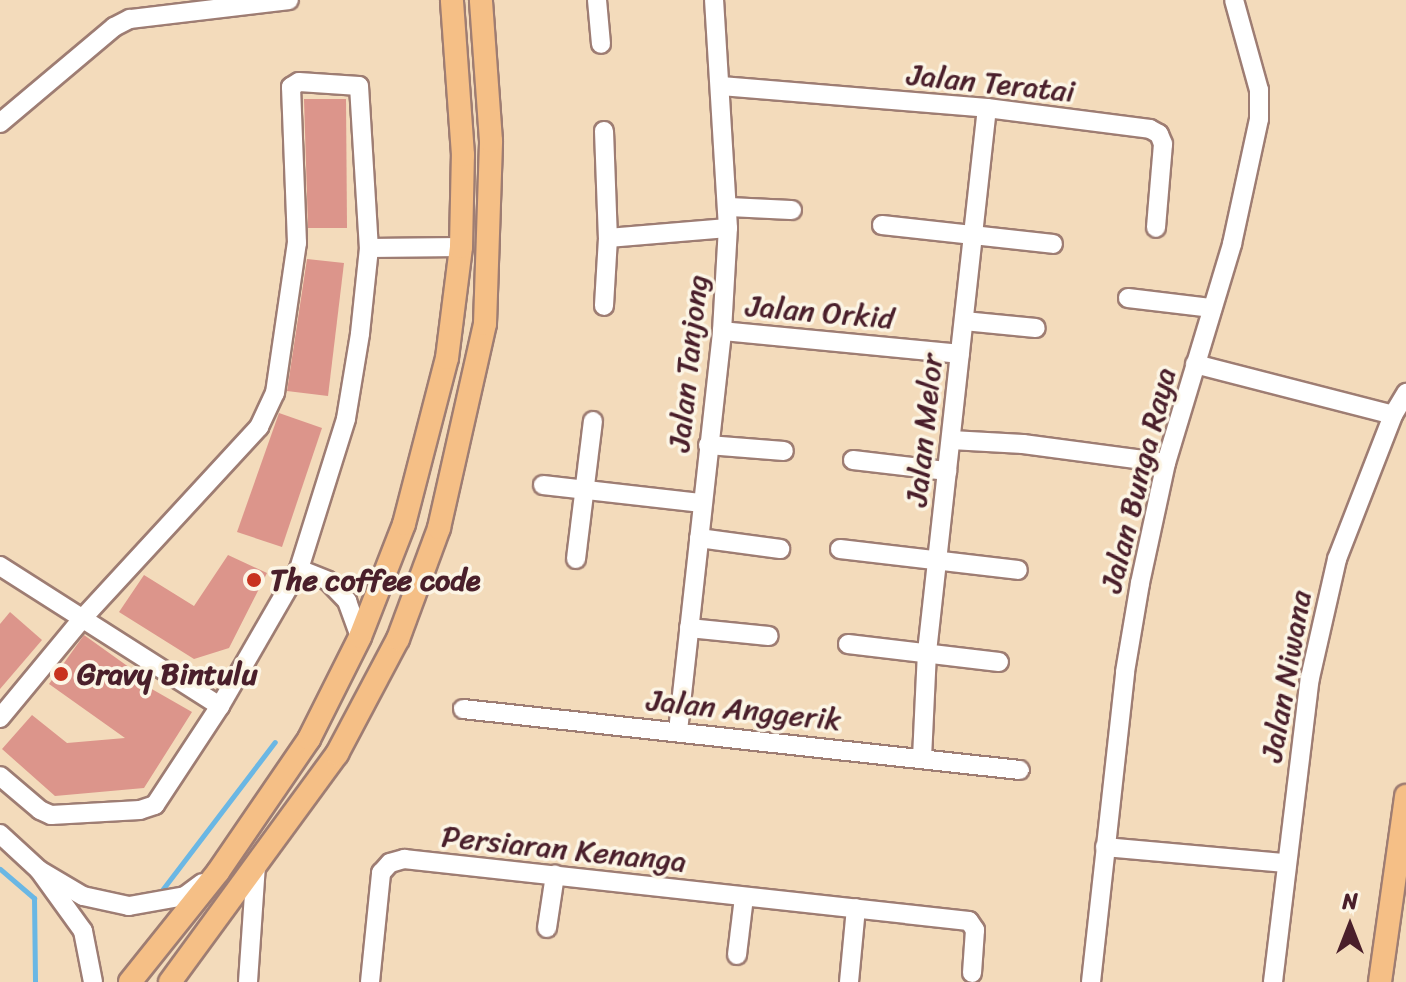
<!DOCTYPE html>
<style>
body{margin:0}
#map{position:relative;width:1406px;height:982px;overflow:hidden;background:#f3dbbb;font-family:Sriracha,sans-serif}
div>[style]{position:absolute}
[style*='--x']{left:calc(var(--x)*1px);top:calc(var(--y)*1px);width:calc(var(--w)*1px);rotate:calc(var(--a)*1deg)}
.stream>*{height:5px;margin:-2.5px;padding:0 2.5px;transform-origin:2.5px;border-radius:2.5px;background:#6ab7e4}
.building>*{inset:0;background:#dc958b}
.roads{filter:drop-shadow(2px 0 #9e7d73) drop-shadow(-2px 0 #9e7d73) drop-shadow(0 2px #9e7d73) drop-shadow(0 -2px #9e7d73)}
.minor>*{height:18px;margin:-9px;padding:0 9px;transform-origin:9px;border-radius:9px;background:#fff}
.major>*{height:22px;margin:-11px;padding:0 11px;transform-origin:11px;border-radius:11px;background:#f5bf86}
.dots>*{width:22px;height:22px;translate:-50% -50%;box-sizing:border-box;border:4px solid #fcf5e5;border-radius:50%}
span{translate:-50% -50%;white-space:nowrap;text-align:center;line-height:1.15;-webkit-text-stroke:7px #fcf5e5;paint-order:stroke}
.street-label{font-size:30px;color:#4a1f2b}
.poi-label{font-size:30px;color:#4a1f2b;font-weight:700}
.left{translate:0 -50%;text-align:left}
.north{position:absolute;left:1310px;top:886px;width:80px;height:80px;-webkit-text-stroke:6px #fcf5e5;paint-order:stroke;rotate:0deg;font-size:22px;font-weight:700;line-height:32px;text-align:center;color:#4a1f2b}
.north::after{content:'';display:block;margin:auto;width:28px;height:36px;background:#4a1f2b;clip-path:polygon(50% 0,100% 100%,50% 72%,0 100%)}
</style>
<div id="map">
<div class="stream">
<div style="--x:0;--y:869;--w:45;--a:40.5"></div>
<div style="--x:34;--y:898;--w:84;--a:89.3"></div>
<div style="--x:159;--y:894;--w:191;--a:-52.7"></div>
</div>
<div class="building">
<div style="clip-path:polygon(304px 99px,346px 99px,347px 228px,308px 228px)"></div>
<div style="clip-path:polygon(307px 259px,344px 263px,328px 396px,287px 391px)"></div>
<div style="clip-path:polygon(279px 413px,322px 428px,282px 547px,237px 532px)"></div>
<div style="clip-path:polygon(228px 555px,267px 573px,229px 648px,194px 659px,119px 612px,144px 575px,194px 606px)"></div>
<div style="clip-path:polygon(10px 612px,42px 640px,0 689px,0 624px)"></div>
<div style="clip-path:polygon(84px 635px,140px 675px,136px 680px,192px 712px,144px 788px,55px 796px,2px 749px,32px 715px,67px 743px,125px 738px,49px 684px)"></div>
</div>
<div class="roads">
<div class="minor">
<div style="--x:597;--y:0;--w:44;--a:84.8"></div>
<div style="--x:721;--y:86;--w:267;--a:4.7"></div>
<div style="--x:987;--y:108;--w:164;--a:7.3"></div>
<div style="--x:1150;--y:129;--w:10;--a:29"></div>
<div style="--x:1159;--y:134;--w:11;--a:68"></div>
<div style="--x:1163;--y:144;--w:84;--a:94.8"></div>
<div style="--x:0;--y:123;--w:149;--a:-40.1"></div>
<div style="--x:114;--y:27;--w:18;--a:-27"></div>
<div style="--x:130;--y:19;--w:160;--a:-6.8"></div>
<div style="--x:604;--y:131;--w:107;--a:87.9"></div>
<div style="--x:608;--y:238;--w:68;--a:93.4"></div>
<div style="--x:728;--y:207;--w:64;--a:2.7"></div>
<div style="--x:882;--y:225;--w:172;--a:6.3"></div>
<div style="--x:608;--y:238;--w:120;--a:-4.8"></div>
<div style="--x:369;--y:248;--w:92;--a:-0.6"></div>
<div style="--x:1128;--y:298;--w:85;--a:6.8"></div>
<div style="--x:964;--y:321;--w:72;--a:5.6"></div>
<div style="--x:722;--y:331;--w:239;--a:5.5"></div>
<div style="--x:1195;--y:364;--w:204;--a:14.4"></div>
<div style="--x:951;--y:440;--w:72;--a:3.2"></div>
<div style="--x:1023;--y:444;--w:144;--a:7.6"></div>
<div style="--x:708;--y:445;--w:76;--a:4.5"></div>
<div style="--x:853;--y:460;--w:95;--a:6.7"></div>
<div style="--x:543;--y:485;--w:160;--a:6.5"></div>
<div style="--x:699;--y:538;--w:82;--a:7.7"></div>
<div style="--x:840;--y:549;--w:179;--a:6.7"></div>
<div style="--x:576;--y:559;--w:139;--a:-83"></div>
<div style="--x:0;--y:566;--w:261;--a:32.5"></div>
<div style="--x:299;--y:569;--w:31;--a:22"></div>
<div style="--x:328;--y:581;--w:28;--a:46"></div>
<div style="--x:347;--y:601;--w:38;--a:70"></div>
<div style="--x:689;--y:628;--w:80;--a:5.7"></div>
<div style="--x:848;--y:644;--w:152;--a:6.8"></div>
<div style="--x:463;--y:709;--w:560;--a:6.25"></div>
<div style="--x:0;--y:718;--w:127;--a:-50.4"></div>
<div style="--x:81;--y:620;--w:263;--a:-47.3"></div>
<div style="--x:259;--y:427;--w:38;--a:-65"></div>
<div style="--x:275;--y:393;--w:152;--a:-81.7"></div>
<div style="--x:297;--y:243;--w:156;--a:-92.2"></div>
<div style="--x:291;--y:87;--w:9;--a:-32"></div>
<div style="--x:299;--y:82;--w:60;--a:3.8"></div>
<div style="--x:359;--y:86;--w:162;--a:86.5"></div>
<div style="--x:369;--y:248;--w:86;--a:96"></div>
<div style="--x:360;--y:334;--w:86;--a:99.4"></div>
<div style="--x:346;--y:419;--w:157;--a:107.4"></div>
<div style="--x:299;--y:569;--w:158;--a:120"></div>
<div style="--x:220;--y:706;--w:118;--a:123.3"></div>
<div style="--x:155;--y:805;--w:16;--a:162"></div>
<div style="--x:140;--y:810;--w:89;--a:176.8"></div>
<div style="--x:51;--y:815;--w:12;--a:-156"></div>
<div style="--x:40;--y:810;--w:52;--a:-139.6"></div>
<div style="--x:678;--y:731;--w:402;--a:-83.7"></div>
<div style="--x:722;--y:331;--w:103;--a:-86.7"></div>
<div style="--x:728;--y:228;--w:228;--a:-93.5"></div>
<div style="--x:922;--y:758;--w:106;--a:-87.3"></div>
<div style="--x:927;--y:652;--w:547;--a:-83.71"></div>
<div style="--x:0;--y:834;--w:53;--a:42.7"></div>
<div style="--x:39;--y:870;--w:75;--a:54.2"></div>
<div style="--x:83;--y:931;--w:52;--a:78.9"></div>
<div style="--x:1105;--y:847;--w:181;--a:5.1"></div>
<div style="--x:39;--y:870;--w:51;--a:30.6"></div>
<div style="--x:83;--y:896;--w:47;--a:12.3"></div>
<div style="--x:129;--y:906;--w:57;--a:-10.1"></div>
<div style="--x:185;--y:896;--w:21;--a:-37"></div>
<div style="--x:547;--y:928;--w:54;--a:-81.4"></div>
<div style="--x:737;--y:955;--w:58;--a:-83.1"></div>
<div style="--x:248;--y:982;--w:117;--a:-86.1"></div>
<div style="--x:370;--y:982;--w:110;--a:-84.2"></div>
<div style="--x:381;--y:873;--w:13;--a:-48"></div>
<div style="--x:390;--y:863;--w:15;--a:-16"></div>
<div style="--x:404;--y:859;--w:568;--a:6.26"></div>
<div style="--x:969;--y:921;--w:11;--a:56"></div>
<div style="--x:975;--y:930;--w:43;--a:94"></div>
<div style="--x:849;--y:982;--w:74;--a:-84.6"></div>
<div style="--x:1091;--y:982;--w:312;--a:-83.7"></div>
<div style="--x:1125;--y:672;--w:90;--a:-80.4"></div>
<div style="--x:1140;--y:583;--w:123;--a:-77.8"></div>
<div style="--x:1166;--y:463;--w:229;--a:-73.2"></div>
<div style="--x:1232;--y:244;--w:128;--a:-77.8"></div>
<div style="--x:1259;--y:119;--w:29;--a:-90"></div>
<div style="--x:1259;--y:90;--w:93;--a:-105.5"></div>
<div style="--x:1273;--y:982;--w:306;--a:-83.1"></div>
<div style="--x:1310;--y:678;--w:122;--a:-77.2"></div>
<div style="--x:1337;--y:559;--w:155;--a:-68.7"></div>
<div style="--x:1393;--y:415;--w:26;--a:-59"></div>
</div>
<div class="major">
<div style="--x:130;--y:982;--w:141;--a:-51.3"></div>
<div style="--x:218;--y:872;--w:161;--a:-55.6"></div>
<div style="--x:309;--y:739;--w:114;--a:-63.4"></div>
<div style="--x:360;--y:637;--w:121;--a:-68.7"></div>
<div style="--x:404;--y:524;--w:171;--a:-75.5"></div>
<div style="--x:447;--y:358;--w:112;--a:-82.8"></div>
<div style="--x:461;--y:247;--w:92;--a:-88.8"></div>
<div style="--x:463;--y:155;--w:155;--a:-94.1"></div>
<div style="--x:170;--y:982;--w:283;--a:-53.8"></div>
<div style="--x:337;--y:754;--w:130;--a:-62.1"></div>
<div style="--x:398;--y:639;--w:118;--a:-69.7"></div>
<div style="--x:439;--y:528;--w:209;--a:-77.3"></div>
<div style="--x:485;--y:324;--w:183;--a:-88.1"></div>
<div style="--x:491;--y:141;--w:141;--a:-94.1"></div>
<div style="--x:1380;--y:982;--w:188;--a:-82"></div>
</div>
</div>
<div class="dots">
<div style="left:254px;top:580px;background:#c8321e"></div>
<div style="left:61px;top:674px;background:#c8321e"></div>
</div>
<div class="street-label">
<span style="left:991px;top:83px;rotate:6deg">Jalan Teratai</span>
<span style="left:820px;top:312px;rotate:5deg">Jalan Orkid</span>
<span style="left:688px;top:363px;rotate:-84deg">Jalan Tanjong</span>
<span style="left:924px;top:430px;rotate:-84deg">Jalan Melor</span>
<span style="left:1138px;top:480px;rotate:-76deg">Jalan Bunga Raya</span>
<span style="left:1286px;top:676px;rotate:-80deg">Jalan Niwana</span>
<span style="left:744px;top:710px;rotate:6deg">Jalan Anggerik</span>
<span style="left:564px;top:849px;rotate:6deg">Persiaran Kenanga</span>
</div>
<div class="poi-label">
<span class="left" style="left:270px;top:580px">The coffee code</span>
<span class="left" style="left:77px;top:674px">Gravy Bintulu</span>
</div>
<div class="north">N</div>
</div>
